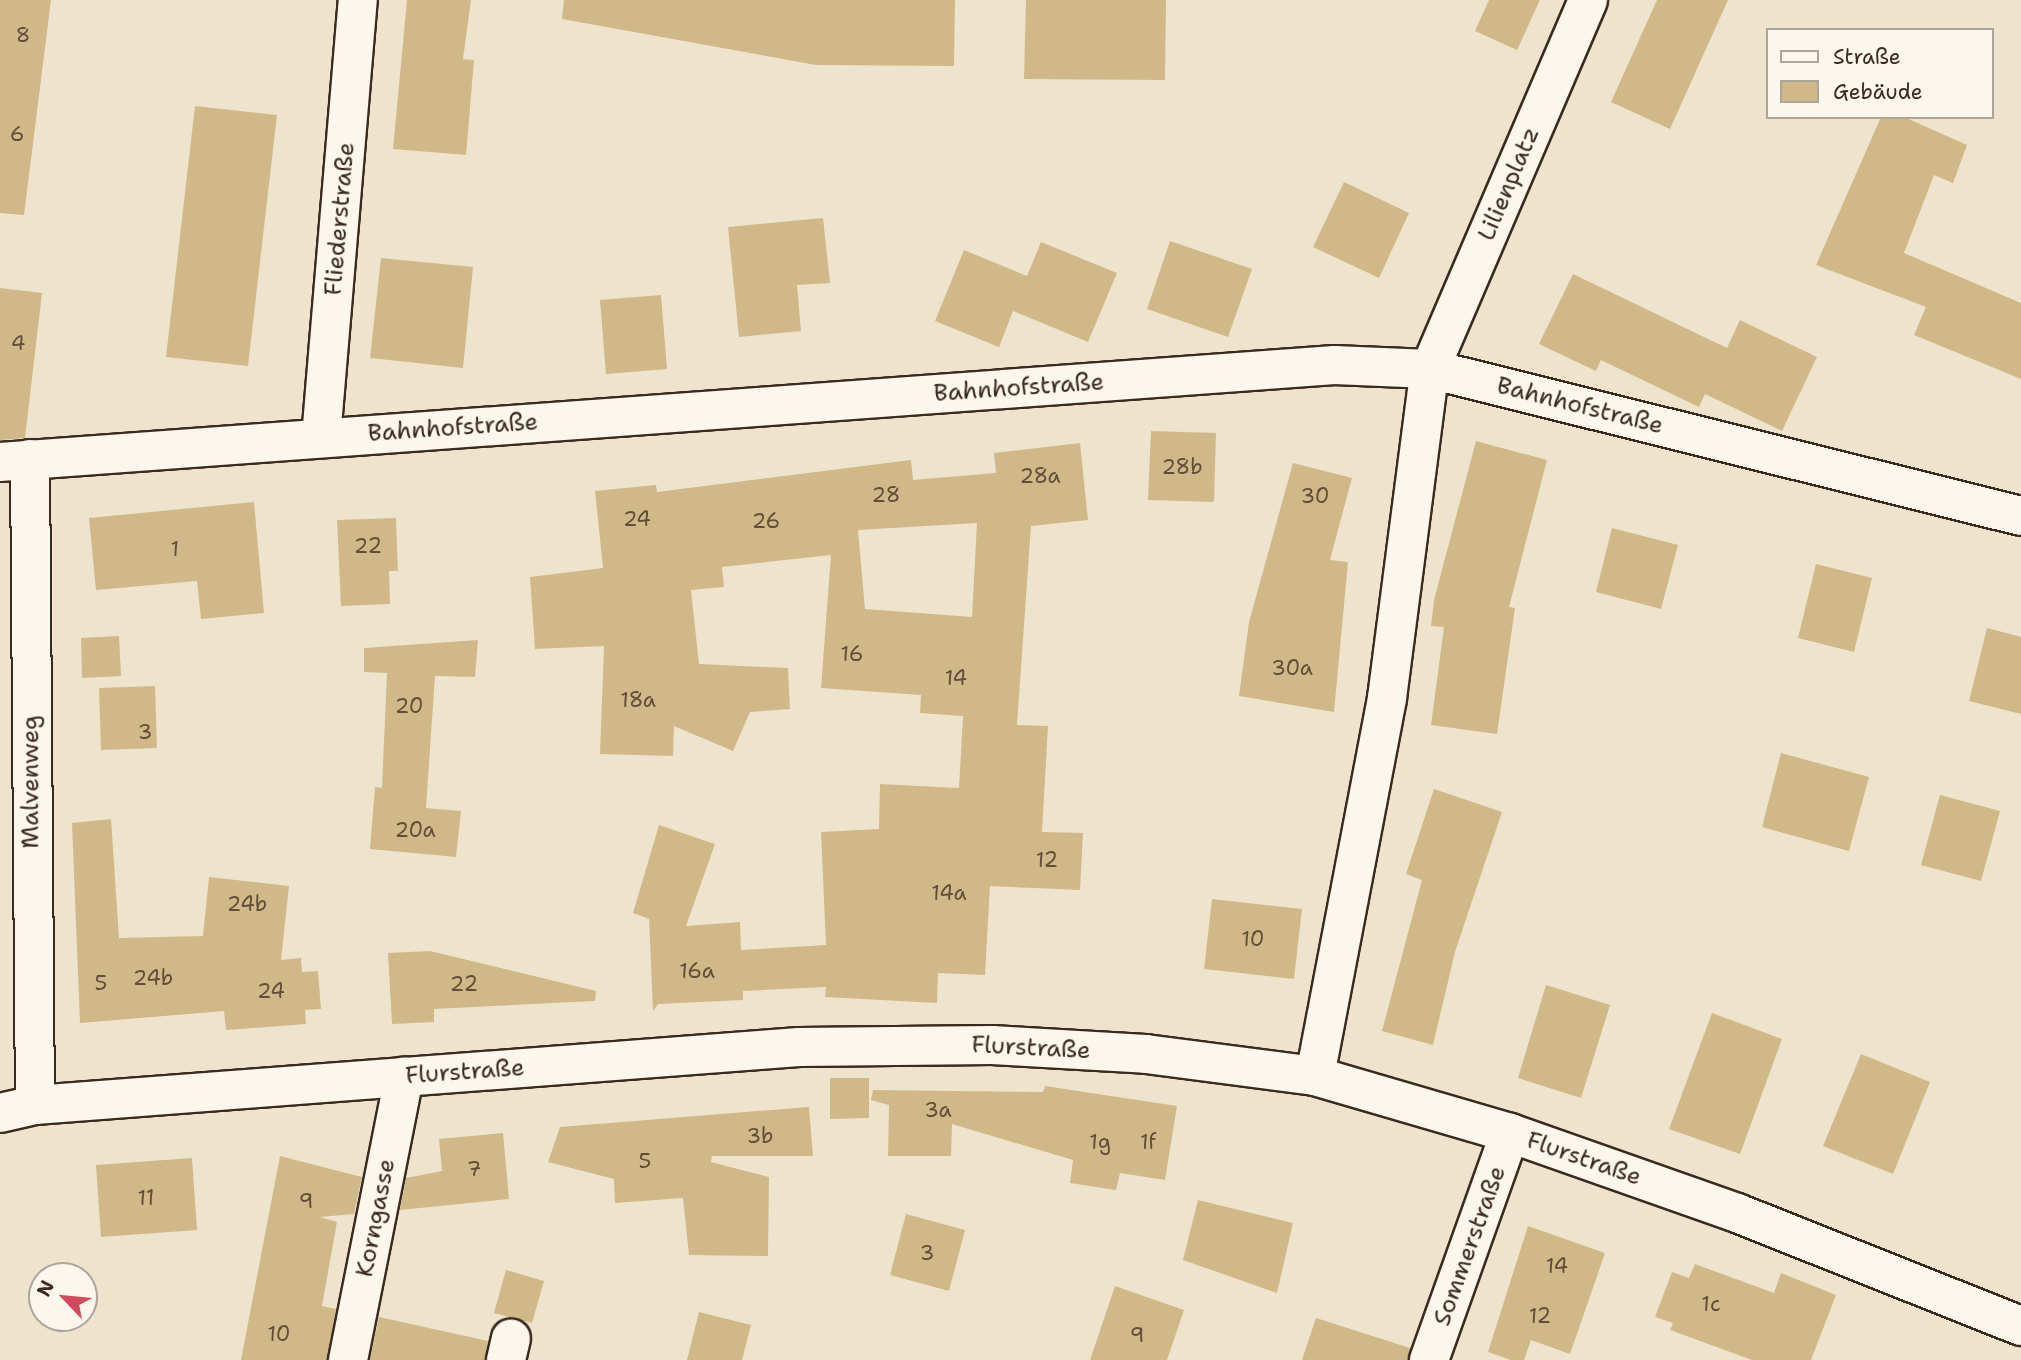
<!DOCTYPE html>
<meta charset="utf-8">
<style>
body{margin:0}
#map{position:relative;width:2021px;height:1360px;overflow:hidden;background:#eee4ce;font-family:"Shantell Sans",sans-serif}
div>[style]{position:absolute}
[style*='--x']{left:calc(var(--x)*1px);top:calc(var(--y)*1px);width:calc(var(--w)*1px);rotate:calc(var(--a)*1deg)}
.building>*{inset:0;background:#d1b888}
.roads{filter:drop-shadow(2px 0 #3b2a1e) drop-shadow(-2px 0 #3b2a1e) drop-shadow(0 2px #3b2a1e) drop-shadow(0 -2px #3b2a1e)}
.street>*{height:38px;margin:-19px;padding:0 19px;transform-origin:19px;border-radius:19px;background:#fbf7ec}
.secondary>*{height:38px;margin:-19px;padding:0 19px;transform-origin:19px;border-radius:19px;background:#fbf7ec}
span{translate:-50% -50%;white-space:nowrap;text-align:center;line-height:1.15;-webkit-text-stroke:7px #fbf7ec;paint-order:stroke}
.number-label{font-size:21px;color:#604e38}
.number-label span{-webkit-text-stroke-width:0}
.street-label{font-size:24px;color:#3b2a1e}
.legend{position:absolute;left:1766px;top:28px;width:228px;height:91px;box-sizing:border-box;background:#fbf7ec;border:2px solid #aea59a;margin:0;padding:9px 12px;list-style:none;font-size:21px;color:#3b2a1e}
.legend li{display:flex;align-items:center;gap:14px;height:35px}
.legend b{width:35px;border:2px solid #aea59a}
.north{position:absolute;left:28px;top:1262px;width:70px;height:70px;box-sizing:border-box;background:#fbf7ec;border:2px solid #aea59a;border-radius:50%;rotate:296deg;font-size:19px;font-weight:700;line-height:28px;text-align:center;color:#3b2a1e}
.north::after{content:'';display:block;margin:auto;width:24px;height:32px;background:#d1495b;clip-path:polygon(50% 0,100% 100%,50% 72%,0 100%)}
</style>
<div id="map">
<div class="building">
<div style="clip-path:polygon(0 0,51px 0,24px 215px,0 213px)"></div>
<div style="clip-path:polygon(407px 0,471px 0,463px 59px,474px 60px,466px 155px,393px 149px)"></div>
<div style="clip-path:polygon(564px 0,955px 0,954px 66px,816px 65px,562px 19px)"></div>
<div style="clip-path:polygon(1026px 0,1166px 0,1165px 80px,1024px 79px)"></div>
<div style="clip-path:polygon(1489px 0,1540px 0,1517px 50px,1475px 31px)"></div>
<div style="clip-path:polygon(1657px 0,1728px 0,1670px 129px,1611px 102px)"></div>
<div style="clip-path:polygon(195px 106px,277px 115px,248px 366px,166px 357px)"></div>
<div style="clip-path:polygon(1881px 117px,1904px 117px,1967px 145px,1953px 183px,1934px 175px,1904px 253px,2021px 303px,2021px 379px,1914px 335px,1926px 307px,1816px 265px)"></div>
<div style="clip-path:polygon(1344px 182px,1409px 213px,1379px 278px,1313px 247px)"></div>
<div style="clip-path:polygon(823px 218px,830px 283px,797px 285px,801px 331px,739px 337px,728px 227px)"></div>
<div style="clip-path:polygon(1170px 241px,1252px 269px,1228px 337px,1147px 309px)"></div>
<div style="clip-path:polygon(1041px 242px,1117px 273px,1088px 342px,1013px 311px,999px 347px,935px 321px,964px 250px,1027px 276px)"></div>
<div style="clip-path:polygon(381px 258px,473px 267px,463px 368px,370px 358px)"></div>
<div style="clip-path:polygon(1573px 274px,1727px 348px,1740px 320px,1817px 357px,1782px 431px,1705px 394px,1699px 407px,1601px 360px,1596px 371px,1539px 344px)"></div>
<div style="clip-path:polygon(0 288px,42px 293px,25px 438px,0 440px)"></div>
<div style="clip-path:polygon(661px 295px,667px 369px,606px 374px,600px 300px)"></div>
<div style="clip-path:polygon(1151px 431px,1216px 433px,1214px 502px,1148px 500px)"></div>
<div style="clip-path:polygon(1476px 441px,1547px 460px,1509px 607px,1515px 608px,1497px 734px,1431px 725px,1444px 627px,1431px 626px,1434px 600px)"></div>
<div style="clip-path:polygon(evenodd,1080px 443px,1088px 520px,1031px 526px,1017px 725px,1048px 726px,1042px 832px,1083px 833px,1080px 890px,990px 886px,985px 975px,938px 973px,937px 1003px,825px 997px,826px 987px,743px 991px,743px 1000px,658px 1004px,653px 1011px,649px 919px,633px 913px,659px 825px,715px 844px,686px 926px,740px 922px,741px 950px,826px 945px,821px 832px,879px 829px,880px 784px,959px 788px,963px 716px,920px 713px,921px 695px,821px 688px,831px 555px,722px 567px,724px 587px,691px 590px,699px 664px,788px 668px,790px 709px,750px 712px,733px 751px,674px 726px,673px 756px,600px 754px,604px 646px,535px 649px,530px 577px,603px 568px,595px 491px,656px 485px,657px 492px,911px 460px,913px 480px,996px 473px,994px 453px,1080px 443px,977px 523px,972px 617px,865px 609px,858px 530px,977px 523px)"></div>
<div style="clip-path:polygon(1293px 463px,1352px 478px,1330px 560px,1348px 562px,1334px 712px,1239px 696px,1249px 622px)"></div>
<div style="clip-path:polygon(254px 502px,264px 613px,201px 619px,197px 581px,96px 590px,89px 518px)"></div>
<div style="clip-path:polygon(396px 518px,398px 571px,389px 571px,390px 604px,341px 606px,337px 520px)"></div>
<div style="clip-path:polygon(1612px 528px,1678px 545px,1661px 609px,1596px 592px)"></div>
<div style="clip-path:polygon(1816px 564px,1872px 578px,1854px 652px,1798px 638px)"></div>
<div style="clip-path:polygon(1987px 628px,2021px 637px,2021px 714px,1969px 701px)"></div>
<div style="clip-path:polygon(119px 636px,121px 676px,82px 678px,81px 638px)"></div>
<div style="clip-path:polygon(478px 640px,475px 677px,435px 676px,426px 808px,461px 811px,456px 857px,370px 849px,375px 787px,382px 788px,387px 673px,364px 672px,364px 648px)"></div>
<div style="clip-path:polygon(155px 686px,157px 748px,101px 750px,99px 688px)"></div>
<div style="clip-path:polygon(1781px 753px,1869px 777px,1849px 851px,1762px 827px)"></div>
<div style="clip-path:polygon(1434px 789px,1502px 812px,1455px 952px,1433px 1045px,1382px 1031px,1422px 880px,1406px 874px)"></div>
<div style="clip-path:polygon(1940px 795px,2000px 811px,1981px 881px,1921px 865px)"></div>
<div style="clip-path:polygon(111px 819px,119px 938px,203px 936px,209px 877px,289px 886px,281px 960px,301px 958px,302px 972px,318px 971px,321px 1009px,305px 1010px,306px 1024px,226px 1030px,224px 1011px,80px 1023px,72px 823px)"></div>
<div style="clip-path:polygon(1212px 899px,1302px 909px,1294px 979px,1204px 969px)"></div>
<div style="clip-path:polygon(430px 951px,596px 991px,595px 1001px,434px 1009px,434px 1022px,392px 1024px,388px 953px)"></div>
<div style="clip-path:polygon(1546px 985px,1610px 1005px,1581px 1098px,1518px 1078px)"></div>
<div style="clip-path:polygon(1712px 1013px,1782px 1039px,1740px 1154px,1669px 1129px)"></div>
<div style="clip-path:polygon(1861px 1054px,1930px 1082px,1893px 1174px,1823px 1146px)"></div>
<div style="clip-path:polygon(830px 1078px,869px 1078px,869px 1118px,830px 1119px)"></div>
<div style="clip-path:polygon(1045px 1086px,1177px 1106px,1165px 1180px,1120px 1173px,1116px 1190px,1070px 1183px,1073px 1160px,952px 1124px,951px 1156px,888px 1156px,889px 1105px,871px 1100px,873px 1090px,1043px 1092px)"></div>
<div style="clip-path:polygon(809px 1107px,813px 1156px,712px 1156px,711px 1162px,769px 1177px,768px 1256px,689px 1255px,683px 1198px,615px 1203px,614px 1179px,548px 1162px,560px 1127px)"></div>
<div style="clip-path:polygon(503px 1133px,509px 1199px,400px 1210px,406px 1178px,442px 1171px,439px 1139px)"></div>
<div style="clip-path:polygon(280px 1156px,362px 1177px,354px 1214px,320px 1217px,337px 1222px,322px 1306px,336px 1309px,327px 1360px,241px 1360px)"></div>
<div style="clip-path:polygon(192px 1158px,197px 1230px,101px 1237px,96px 1165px)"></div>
<div style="clip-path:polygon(1198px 1200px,1293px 1223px,1277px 1293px,1183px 1260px)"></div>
<div style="clip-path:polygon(906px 1214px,965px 1230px,949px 1291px,890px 1275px)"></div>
<div style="clip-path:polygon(1528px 1226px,1605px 1253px,1570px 1354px,1531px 1340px,1524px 1360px,1511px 1360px,1488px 1352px)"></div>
<div style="clip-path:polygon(1695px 1264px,1774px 1293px,1781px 1273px,1836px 1295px,1811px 1360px,1752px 1360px,1670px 1330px,1673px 1323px,1655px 1317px,1672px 1272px,1689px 1278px)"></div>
<div style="clip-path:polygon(506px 1270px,544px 1281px,532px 1323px,494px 1313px)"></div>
<div style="clip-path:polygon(1115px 1286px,1184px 1310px,1167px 1360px,1090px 1360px)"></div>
<div style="clip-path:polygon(699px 1312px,751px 1325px,742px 1360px,687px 1360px)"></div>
<div style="clip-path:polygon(379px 1317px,488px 1341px,485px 1360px,370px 1360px)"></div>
<div style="clip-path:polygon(1316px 1318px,1410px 1348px,1408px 1360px,1302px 1360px)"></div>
</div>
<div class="roads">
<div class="street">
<div style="--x:321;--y:438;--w:440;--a:-85.2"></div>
<div style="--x:30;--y:459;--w:646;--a:89.56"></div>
<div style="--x:1315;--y:1076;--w:385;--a:-79.2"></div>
<div style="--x:1387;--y:698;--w:332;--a:-82.6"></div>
<div style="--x:1430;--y:369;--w:401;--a:-66.8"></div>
<div style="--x:0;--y:1113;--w:36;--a:-13"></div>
<div style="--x:35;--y:1105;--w:766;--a:-4.34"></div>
<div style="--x:799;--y:1047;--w:193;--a:-0.6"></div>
<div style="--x:992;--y:1045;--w:154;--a:3.3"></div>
<div style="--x:1146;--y:1054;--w:170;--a:7.4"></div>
<div style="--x:1315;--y:1076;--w:203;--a:16.3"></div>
<div style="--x:1510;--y:1133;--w:241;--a:19.4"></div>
<div style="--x:1737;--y:1213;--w:306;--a:21.7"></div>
<div style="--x:348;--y:1360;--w:289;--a:-78.8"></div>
<div style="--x:506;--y:1360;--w:22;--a:-77"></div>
<div style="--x:1429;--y:1360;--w:241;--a:-70.4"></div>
</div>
<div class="secondary">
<div style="--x:0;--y:462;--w:1338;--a:-4.16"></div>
<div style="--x:1334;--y:365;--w:96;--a:2.4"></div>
<div style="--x:1430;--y:369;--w:609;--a:13.97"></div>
</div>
</div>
<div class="number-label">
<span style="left:23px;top:35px">8</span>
<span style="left:17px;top:134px">6</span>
<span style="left:18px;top:343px">4</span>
<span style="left:1182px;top:467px">28b</span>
<span style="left:1040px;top:476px">28a</span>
<span style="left:886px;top:495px">28</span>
<span style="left:1315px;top:496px">30</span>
<span style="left:637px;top:519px">24</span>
<span style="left:766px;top:521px">26</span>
<span style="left:368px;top:546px">22</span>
<span style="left:175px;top:549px">1</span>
<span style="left:852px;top:654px">16</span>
<span style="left:1292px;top:668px">30a</span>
<span style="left:956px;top:678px">14</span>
<span style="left:638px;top:700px">18a</span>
<span style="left:409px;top:706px">20</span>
<span style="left:145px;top:732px">3</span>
<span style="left:415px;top:830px">20a</span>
<span style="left:1047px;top:860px">12</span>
<span style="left:949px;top:893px">14a</span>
<span style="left:247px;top:904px">24b</span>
<span style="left:1253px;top:939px">10</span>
<span style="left:697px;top:971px">16a</span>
<span style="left:153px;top:978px">24b</span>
<span style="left:101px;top:983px">5</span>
<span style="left:464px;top:984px">22</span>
<span style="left:271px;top:991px">24</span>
<span style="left:938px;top:1110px">3a</span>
<span style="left:760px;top:1136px">3b</span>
<span style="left:1100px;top:1142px">1g</span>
<span style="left:1148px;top:1142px">1f</span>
<span style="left:645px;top:1161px">5</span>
<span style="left:474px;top:1169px">7</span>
<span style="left:146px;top:1198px">11</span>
<span style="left:306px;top:1201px">9</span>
<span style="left:927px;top:1253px">3</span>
<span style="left:1557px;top:1266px">14</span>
<span style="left:1711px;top:1304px">1c</span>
<span style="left:1540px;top:1316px">12</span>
<span style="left:279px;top:1334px">10</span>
<span style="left:1137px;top:1335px">9</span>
</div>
<div class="street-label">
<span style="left:1509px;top:184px;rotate:-67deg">Lilienplatz</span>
<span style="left:340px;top:219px;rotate:-85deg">Fliederstraße</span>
<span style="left:1019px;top:388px;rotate:-4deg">Bahnhofstraße</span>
<span style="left:1580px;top:406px;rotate:14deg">Bahnhofstraße</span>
<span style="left:453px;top:428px;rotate:-4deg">Bahnhofstraße</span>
<span style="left:31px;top:782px;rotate:-90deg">Malvenweg</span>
<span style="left:1031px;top:1048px;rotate:3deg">Flurstraße</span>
<span style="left:465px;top:1072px;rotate:-4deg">Flurstraße</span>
<span style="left:1584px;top:1159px;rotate:19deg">Flurstraße</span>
<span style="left:376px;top:1218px;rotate:-79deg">Korngasse</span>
<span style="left:1470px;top:1246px;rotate:-70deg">Sommerstraße</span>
</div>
<ul class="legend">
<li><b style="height:9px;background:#fbf7ec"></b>Straße</li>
<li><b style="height:19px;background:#d1b888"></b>Gebäude</li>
</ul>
<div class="north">N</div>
</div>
